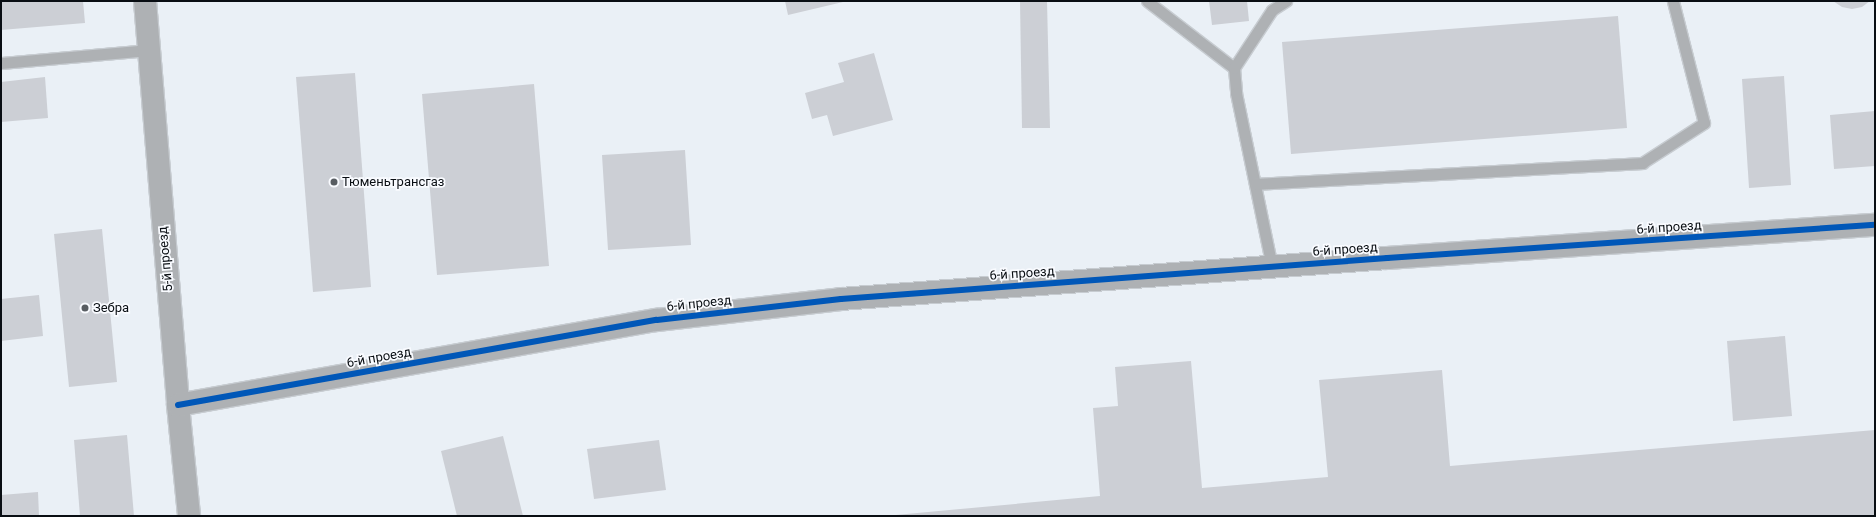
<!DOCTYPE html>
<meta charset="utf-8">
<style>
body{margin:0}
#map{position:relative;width:1876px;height:517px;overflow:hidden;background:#eaf0f6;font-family:Roboto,sans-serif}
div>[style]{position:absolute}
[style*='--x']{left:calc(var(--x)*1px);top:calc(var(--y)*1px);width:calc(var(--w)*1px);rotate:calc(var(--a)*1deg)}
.building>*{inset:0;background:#cccfd5}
.roads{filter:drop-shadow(1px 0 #c7ccd1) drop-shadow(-1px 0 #c7ccd1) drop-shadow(0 1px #c7ccd1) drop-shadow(0 -1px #c7ccd1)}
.lane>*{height:11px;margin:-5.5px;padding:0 5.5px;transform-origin:5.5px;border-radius:5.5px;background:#aeb1b4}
.street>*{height:22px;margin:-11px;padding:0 11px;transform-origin:11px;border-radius:11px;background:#aeb1b4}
.cycleway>*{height:6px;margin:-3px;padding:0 3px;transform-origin:3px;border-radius:3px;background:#0057b8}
.dots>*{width:11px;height:11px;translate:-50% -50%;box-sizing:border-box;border:2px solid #f9fbff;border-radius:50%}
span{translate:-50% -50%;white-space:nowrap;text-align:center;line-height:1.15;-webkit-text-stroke:3.5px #f9fbff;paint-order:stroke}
.poi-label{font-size:13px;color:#090e13}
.left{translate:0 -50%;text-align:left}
.street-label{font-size:13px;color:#090e13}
.frame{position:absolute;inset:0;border:2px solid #090e13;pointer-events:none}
</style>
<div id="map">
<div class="building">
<div style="clip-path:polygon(1px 1px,83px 1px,85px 23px,1px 30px)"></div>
<div style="clip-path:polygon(785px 1px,843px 1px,843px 2px,788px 15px)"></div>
<div style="clip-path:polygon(1020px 1px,1047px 1px,1050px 128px,1022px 128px)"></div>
<div style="clip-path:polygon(1209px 1px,1247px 1px,1249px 21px,1212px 25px)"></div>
<div style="clip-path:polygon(1833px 1px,1870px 1px,1862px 7px,1852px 9px,1842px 7px)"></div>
<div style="clip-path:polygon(1618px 16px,1627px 128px,1291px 154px,1282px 42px)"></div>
<div style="clip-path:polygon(874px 53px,893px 120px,833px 136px,827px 115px,812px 119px,805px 93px,844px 82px,838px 63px)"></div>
<div style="clip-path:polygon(355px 73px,371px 287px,313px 292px,296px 77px)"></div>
<div style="clip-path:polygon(1784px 76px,1791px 185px,1749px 188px,1742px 79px)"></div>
<div style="clip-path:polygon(45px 77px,48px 118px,1px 122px,1px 82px)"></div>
<div style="clip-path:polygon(534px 84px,549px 266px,437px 275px,422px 94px)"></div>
<div style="clip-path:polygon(1875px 111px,1875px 166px,1834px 169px,1830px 115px)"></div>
<div style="clip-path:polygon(685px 150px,691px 245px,608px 250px,602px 155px)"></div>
<div style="clip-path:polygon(102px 229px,117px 382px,69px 387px,54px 234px)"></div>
<div style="clip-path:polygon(39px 295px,43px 336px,1px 341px,1px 299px)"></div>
<div style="clip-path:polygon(1785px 336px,1792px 416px,1733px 421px,1727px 341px)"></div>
<div style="clip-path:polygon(1191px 361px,1202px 488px,1328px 477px,1319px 380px,1442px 370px,1450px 466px,1875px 430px,1875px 516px,885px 516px,1100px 496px,1093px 408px,1118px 406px,1115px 367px)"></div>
<div style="clip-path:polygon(127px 435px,134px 516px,80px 516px,74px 440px)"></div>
<div style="clip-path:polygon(503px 436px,523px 516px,457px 516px,441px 451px)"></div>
<div style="clip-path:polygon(659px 440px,666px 490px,594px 499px,587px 449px)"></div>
<div style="clip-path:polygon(38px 492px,39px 516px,1px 516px,1px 495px)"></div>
</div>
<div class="roads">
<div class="lane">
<div style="--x:1147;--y:1;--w:110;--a:37.6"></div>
<div style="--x:1234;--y:68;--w:25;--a:85"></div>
<div style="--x:1236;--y:93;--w:178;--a:78.3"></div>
<div style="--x:1;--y:63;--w:149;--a:-5"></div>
<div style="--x:1234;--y:68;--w:69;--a:-56.8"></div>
<div style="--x:1272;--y:10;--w:17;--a:-33"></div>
<div style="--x:1255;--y:184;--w:388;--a:-3.1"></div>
<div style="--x:1642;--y:163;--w:74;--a:-32.8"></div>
<div style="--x:1704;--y:123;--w:126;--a:-104.3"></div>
</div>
<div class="street">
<div style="--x:145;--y:1;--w:405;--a:85.3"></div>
<div style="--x:178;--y:405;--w:112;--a:84.3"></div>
<div style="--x:178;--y:405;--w:486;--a:-10.1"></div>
<div style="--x:657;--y:320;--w:185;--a:-6.5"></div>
<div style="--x:841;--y:299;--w:548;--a:-4.29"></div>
<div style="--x:1387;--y:258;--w:489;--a:-3.9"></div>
</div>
</div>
<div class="cycleway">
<div style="--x:178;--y:405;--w:486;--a:-10.1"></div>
<div style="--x:657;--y:320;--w:185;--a:-6.5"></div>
<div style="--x:841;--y:299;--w:548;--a:-4.29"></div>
<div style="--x:1387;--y:258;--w:489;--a:-3.9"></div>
</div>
<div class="dots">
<div style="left:334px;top:182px;background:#585d62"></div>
<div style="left:85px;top:308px;background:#585d62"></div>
</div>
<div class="poi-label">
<span class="left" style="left:342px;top:182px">Тюменьтрансгаз</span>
<span class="left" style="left:93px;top:308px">Зебра</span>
</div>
<div class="street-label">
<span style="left:1669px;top:228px;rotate:-4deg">6-й проезд</span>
<span style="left:1345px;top:250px;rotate:-4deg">6-й проезд</span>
<span style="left:166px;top:259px;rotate:-95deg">5-й проезд</span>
<span style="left:1022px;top:274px;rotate:-4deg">6-й проезд</span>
<span style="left:699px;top:304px;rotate:-6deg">6-й проезд</span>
<span style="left:379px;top:358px;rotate:-10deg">6-й проезд</span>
</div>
<div class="frame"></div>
</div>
